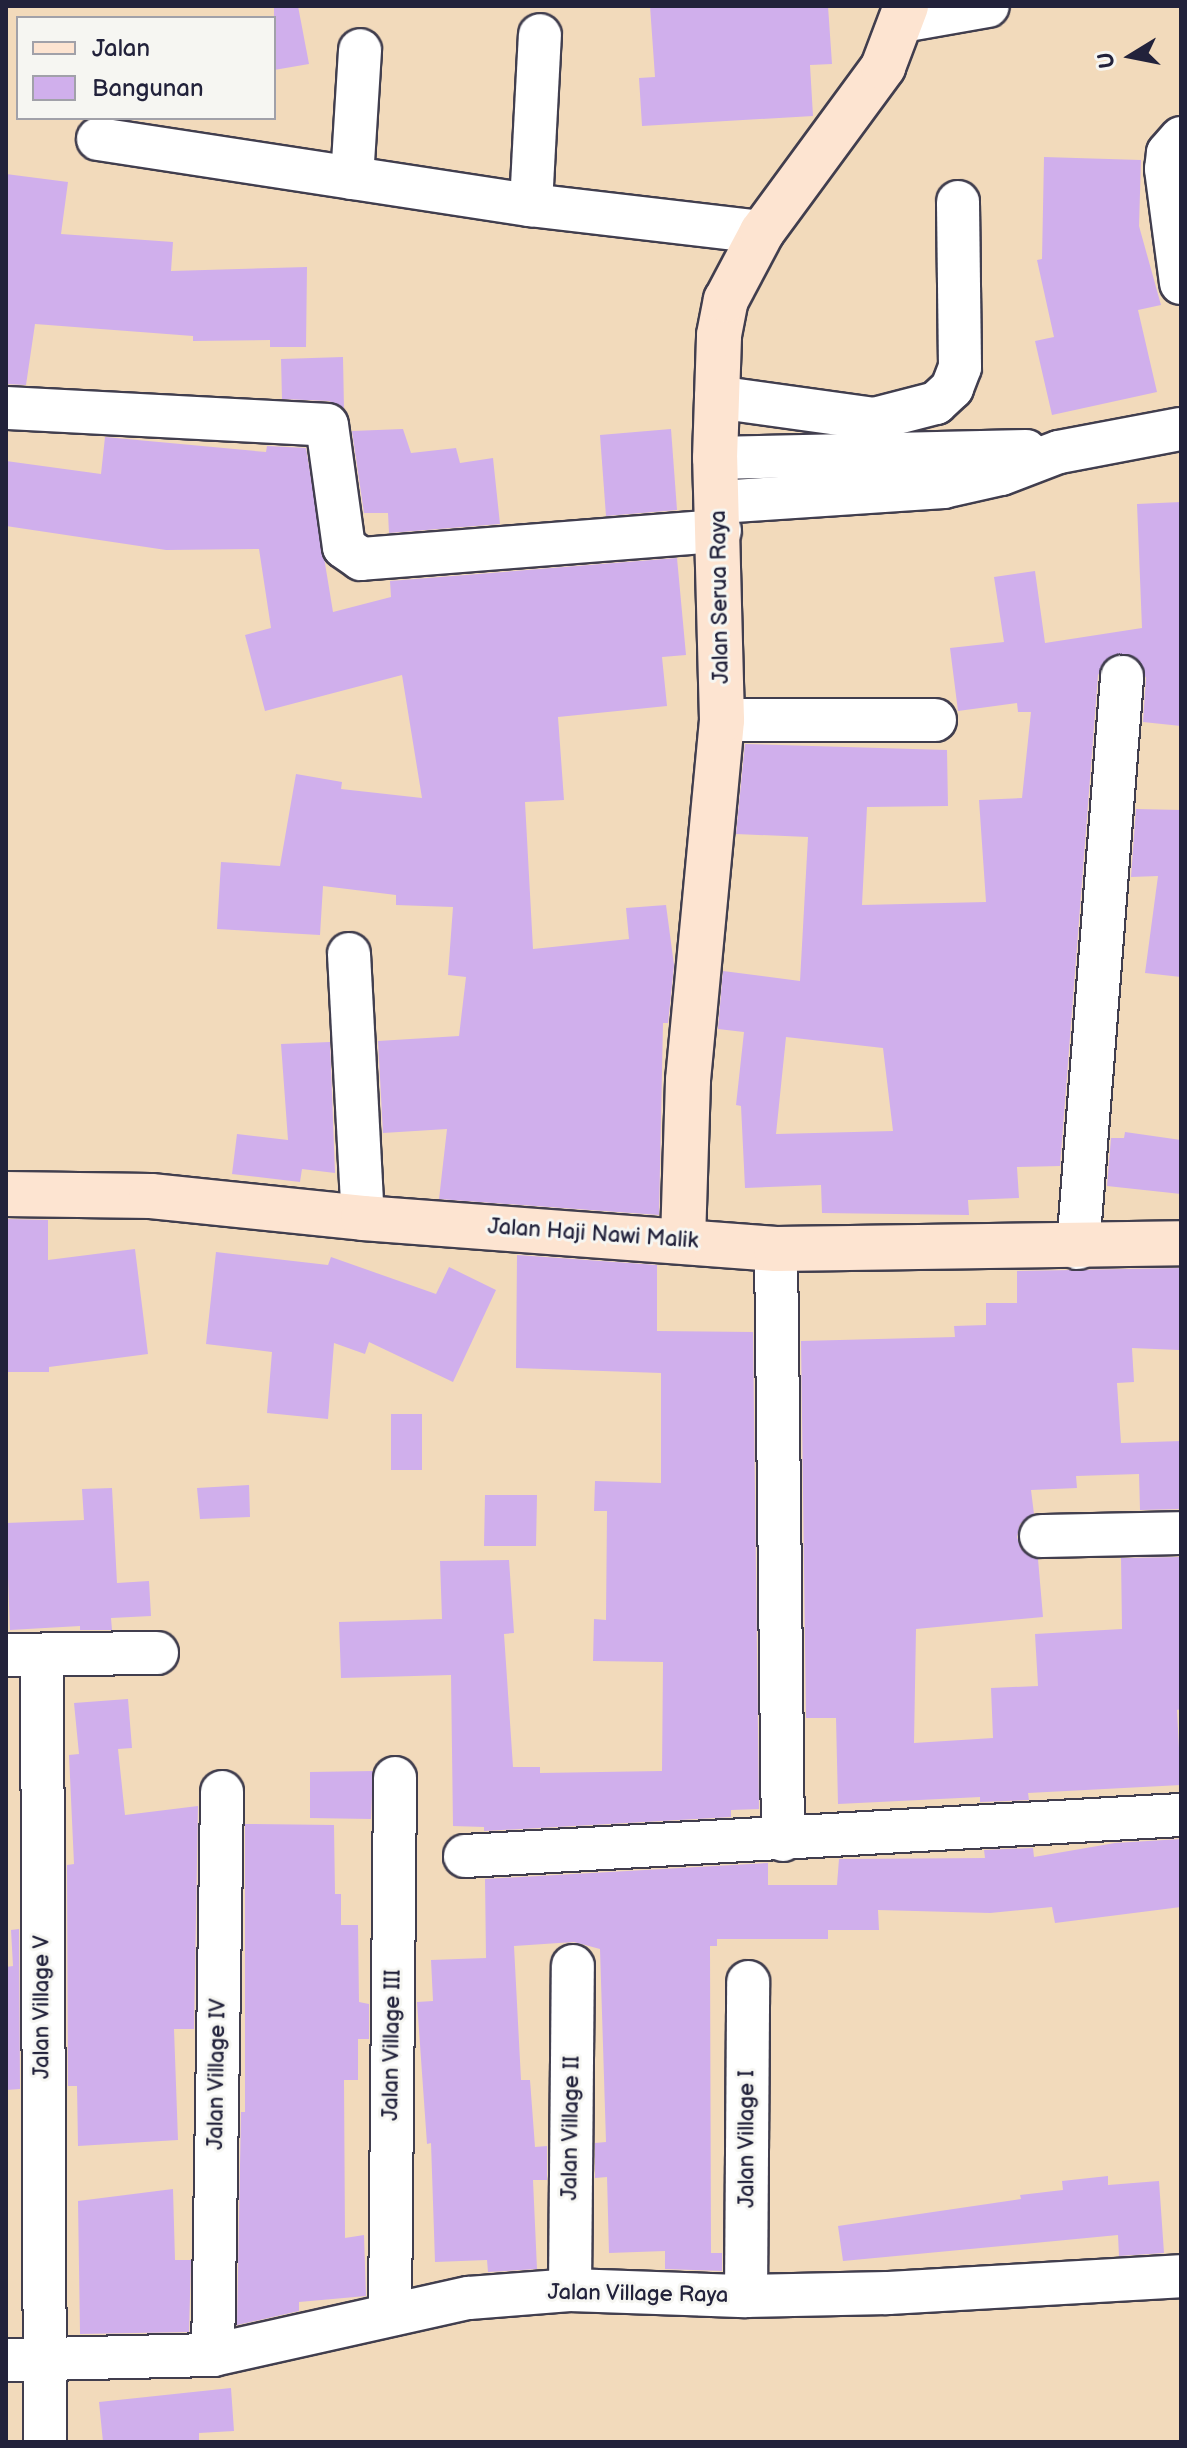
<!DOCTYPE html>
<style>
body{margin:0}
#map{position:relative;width:1187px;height:2448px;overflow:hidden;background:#f2dabb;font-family:"Balsamiq Sans",sans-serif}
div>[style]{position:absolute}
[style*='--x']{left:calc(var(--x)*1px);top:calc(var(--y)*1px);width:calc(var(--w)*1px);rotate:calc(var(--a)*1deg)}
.building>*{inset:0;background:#d0afec}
.roads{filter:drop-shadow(2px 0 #413e4e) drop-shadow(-2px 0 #413e4e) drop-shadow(0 2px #413e4e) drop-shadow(0 -2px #413e4e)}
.minor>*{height:42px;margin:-21px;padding:0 21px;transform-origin:21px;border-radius:21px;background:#fff}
.secondary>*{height:44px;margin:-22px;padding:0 22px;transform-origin:22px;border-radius:22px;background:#fde4d1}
span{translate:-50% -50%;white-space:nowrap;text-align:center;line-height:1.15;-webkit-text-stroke:6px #f6f6f2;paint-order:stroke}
.street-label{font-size:22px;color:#22223b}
.frame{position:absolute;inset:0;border:8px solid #22223b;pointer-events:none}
.legend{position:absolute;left:16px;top:16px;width:260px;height:104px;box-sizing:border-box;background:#f6f6f2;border:2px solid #a1a1a9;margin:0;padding:10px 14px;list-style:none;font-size:24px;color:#22223b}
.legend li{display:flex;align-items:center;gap:16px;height:40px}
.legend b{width:40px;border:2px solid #a1a1a9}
.north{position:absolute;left:1091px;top:16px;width:80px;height:80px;-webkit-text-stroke:6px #f6f6f2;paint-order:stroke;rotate:260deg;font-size:22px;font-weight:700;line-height:32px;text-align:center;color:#22223b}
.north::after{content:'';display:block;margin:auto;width:28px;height:36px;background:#22223b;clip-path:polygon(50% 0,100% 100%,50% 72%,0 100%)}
</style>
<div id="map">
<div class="building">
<div style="clip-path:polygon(274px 6px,298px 6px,309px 64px,274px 70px)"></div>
<div style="clip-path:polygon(650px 6px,828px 6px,832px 64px,810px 65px,813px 116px,642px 126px,639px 78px,655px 77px)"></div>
<div style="clip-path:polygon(1044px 157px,1141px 160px,1139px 226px,1161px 305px,1138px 310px,1157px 392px,1052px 415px,1035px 341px,1054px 337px,1037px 260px,1042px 259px)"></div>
<div style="clip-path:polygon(6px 174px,68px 182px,61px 234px,173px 242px,171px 271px,307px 267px,306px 347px,270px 347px,270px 340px,193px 341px,193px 336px,35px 324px,26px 385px,6px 384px)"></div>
<div style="clip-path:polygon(343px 357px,344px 409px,329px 401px,282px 399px,281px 359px)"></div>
<div style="clip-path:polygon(403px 429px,411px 453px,456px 448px,460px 463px,493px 458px,500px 524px,389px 533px,388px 513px,364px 513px,352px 431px)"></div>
<div style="clip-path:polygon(671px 429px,677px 510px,606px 516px,600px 435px)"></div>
<div style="clip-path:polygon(105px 437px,266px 452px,267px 446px,306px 448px,333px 612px,391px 597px,390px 581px,677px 558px,686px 655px,662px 657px,667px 706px,558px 717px,564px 800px,525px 802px,533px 949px,629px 939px,626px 908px,666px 905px,674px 965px,668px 1023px,663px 1023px,659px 1215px,439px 1199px,447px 1129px,383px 1133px,378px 1041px,459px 1036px,466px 977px,448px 975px,453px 907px,396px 905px,396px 895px,323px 886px,320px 935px,217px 929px,221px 862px,280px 866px,296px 774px,342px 782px,341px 789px,422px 798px,402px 675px,265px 711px,245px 635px,271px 628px,259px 549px,166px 550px,6px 526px,6px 461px,101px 474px)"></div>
<div style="clip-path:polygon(evenodd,1181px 502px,1181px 726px,1143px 722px,1146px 678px,1135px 657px,1111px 656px,1098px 675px,1060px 1166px,1017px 1167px,1019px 1198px,968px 1200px,969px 1215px,822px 1213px,821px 1185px,745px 1188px,741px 1106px,736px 1105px,744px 1032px,718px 1029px,723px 971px,800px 981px,808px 837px,736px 834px,745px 744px,947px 750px,948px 806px,867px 807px,862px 905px,986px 902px,979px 800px,1022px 798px,1031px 712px,1018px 712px,1017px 703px,958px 711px,950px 648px,1004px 642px,994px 577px,1035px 571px,1045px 643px,1142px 628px,1137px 504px,1181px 502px,786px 1037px,883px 1048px,893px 1131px,776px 1134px,786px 1037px)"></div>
<div style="clip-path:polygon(1136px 809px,1181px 810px,1181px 977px,1145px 973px,1158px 876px,1131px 877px)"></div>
<div style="clip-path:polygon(330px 1042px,335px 1173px,302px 1169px,300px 1182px,232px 1174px,237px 1134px,288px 1140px,281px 1044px)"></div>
<div style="clip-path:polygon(1125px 1132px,1181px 1140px,1181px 1194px,1107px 1186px,1111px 1138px,1124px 1138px)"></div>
<div style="clip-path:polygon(6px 1219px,48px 1220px,48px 1260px,135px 1249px,148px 1354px,49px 1367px,49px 1372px,6px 1372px)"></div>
<div style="clip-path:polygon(216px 1252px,328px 1265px,331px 1257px,436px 1294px,449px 1267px,496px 1290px,453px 1382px,369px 1342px,365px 1354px,334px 1343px,328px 1419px,267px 1413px,272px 1352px,206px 1344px)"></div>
<div style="clip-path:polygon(517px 1255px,657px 1265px,657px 1331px,753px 1332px,759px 1809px,731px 1810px,731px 1817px,484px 1831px,484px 1827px,453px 1826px,451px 1675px,341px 1678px,339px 1622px,442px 1619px,440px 1561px,509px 1560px,514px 1633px,504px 1634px,513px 1767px,540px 1767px,540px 1773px,662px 1771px,663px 1662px,593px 1661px,594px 1619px,606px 1620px,607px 1511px,594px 1511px,595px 1481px,661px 1483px,661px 1373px,516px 1368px)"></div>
<div style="clip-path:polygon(1181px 1268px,1179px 1350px,1132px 1348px,1134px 1382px,1117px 1383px,1121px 1443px,1181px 1441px,1181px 1509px,1140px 1510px,1139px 1474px,1076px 1476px,1077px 1488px,1031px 1490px,1034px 1514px,1020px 1524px,1017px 1537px,1021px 1549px,1038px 1559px,1043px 1617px,916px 1629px,914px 1743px,993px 1738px,991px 1688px,1038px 1686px,1035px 1634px,1122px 1629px,1121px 1558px,1181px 1557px,1181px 1709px,1177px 1710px,1181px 1785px,1028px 1793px,1029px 1800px,980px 1802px,980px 1797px,838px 1804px,836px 1718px,806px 1718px,801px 1341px,955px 1337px,954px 1326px,986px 1325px,986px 1303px,1017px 1303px,1017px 1271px)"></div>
<div style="clip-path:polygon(391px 1414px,422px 1414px,422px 1470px,391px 1470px)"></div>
<div style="clip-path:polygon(249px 1485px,250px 1517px,200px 1519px,197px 1488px)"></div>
<div style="clip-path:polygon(112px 1488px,117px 1583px,149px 1581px,151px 1616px,111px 1618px,112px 1630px,80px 1630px,80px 1626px,10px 1630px,6px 1523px,84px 1520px,82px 1489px)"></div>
<div style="clip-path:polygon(485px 1495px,537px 1495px,536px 1546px,484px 1546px)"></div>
<div style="clip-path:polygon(128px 1699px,132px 1748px,118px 1749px,125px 1815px,198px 1806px,194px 2029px,174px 2029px,178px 2140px,78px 2146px,77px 2086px,68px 2086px,67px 1865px,74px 1864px,69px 1755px,79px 1754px,74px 1703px)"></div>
<div style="clip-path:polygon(373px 1771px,371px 1819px,310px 1818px,310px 1772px)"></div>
<div style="clip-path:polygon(245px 1824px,334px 1825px,335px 1894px,341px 1894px,341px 1925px,358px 1925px,359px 2002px,369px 2004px,369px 2039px,358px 2039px,358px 2080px,344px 2080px,345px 2238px,364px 2235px,366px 2296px,299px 2302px,299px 2311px,237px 2325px,241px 2112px,245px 2112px)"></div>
<div style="clip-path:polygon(1181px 1839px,1181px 1907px,1055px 1923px,1052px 1907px,990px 1913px,878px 1910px,879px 1930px,828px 1930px,828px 1939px,717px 1939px,717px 1946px,710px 1946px,711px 2253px,722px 2253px,722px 2271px,665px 2269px,665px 2251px,609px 2253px,607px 2177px,595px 2178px,595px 2143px,606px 2142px,600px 1949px,574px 1942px,514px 1946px,521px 2080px,530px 2080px,535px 2147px,547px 2146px,547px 2180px,533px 2180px,537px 2269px,488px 2272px,487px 2260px,435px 2262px,431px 2143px,427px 2144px,417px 2002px,433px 2001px,431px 1960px,486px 1958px,485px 1879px,768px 1863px,768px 1885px,837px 1885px,839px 1859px,985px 1858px,984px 1850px,1033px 1848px,1034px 1857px,1115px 1843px)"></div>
<div style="clip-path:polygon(19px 1929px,20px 2089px,6px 2090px,6px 1967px,13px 1966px,11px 1930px)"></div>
<div style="clip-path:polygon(1108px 2176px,1108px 2185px,1159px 2181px,1164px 2253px,1119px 2256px,1118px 2235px,843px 2261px,838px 2226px,1021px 2199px,1020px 2195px,1063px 2190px,1062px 2181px)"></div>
<div style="clip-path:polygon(173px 2189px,175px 2260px,191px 2260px,189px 2332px,80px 2334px,78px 2201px)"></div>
<div style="clip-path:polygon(231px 2388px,234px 2431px,199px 2433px,199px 2442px,103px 2442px,99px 2402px)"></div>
</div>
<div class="roads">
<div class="minor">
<div style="--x:903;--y:21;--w:86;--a:-10"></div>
<div style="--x:1181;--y:138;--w:20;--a:131"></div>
<div style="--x:1168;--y:153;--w:16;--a:97"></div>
<div style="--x:1166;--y:169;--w:115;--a:82.5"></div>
<div style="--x:98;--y:139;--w:438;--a:8.7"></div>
<div style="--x:531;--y:205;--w:233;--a:6.7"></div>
<div style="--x:352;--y:178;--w:128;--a:-86.4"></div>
<div style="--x:531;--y:205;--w:170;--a:-87"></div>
<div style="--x:716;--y:397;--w:160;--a:7.9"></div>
<div style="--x:874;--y:419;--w:64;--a:-14.5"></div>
<div style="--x:936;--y:403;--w:22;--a:-43"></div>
<div style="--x:952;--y:388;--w:22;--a:-69"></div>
<div style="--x:960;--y:367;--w:165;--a:-90.7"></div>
<div style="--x:6;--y:408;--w:321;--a:3"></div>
<div style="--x:327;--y:425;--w:123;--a:82.1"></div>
<div style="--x:344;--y:547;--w:21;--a:35"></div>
<div style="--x:361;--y:559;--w:360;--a:-4.5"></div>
<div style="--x:715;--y:458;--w:311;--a:-1.3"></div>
<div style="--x:719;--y:502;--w:225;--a:-3.8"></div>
<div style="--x:943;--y:487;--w:59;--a:-12.6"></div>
<div style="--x:1001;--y:474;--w:62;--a:-20.8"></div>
<div style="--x:1059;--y:452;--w:124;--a:-10.7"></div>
<div style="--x:722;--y:720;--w:213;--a:0"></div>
<div style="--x:349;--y:954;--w:264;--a:87"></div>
<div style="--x:1078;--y:1248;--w:573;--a:-85.59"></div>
<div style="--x:776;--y:1249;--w:591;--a:89.32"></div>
<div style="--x:1041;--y:1536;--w:140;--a:-1.2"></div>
<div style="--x:6;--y:1655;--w:151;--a:-0.8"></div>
<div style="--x:42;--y:1655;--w:787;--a:89.78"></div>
<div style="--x:465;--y:1856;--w:717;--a:-3.28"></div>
<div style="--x:570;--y:2290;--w:324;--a:-89.5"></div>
<div style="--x:746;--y:2296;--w:314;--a:-89.6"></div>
<div style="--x:390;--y:2313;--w:535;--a:-89.46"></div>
<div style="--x:213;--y:2355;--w:563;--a:-89.08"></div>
<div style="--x:6;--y:2360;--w:207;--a:-1.4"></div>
<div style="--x:213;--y:2355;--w:262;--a:-12.6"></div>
<div style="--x:469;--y:2298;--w:101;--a:-4.5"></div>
<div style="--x:570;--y:2290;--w:176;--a:2"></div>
<div style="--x:746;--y:2296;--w:142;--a:-1.2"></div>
<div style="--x:888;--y:2293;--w:293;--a:-3.3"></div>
</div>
<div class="secondary">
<div style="--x:6;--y:1194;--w:145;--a:0.8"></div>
<div style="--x:151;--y:1196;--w:213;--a:5.9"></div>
<div style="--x:363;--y:1218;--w:414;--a:4.3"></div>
<div style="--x:776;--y:1249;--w:405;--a:-0.8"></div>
<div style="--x:683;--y:1240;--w:160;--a:-88.2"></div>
<div style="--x:688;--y:1080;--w:362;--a:-84.6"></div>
<div style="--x:722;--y:720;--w:262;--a:-91.5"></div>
<div style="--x:715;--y:458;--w:123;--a:-88.1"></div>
<div style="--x:719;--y:335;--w:36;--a:-79"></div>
<div style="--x:726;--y:300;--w:77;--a:-62.1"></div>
<div style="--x:762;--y:232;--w:205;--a:-53.7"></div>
<div style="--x:883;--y:67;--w:65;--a:-69.3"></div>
</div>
</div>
<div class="street-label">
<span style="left:720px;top:597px;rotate:-91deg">Jalan Serua Raya</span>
<span style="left:593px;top:1234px;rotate:4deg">Jalan Haji Nawi Malik</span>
<span style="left:42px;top:2007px;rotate:-90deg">Jalan Village V</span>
<span style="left:392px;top:2045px;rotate:-89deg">Jalan Village III</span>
<span style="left:217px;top:2074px;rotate:-89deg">Jalan Village IV</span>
<span style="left:571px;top:2128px;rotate:-89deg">Jalan Village II</span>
<span style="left:747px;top:2139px;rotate:-90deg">Jalan Village I</span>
<span style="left:638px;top:2294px;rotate:1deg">Jalan Village Raya</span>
</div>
<div class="frame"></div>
<ul class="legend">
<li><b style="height:10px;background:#fde4d1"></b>Jalan</li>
<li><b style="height:22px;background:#d0afec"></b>Bangunan</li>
</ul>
<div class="north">U</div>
</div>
